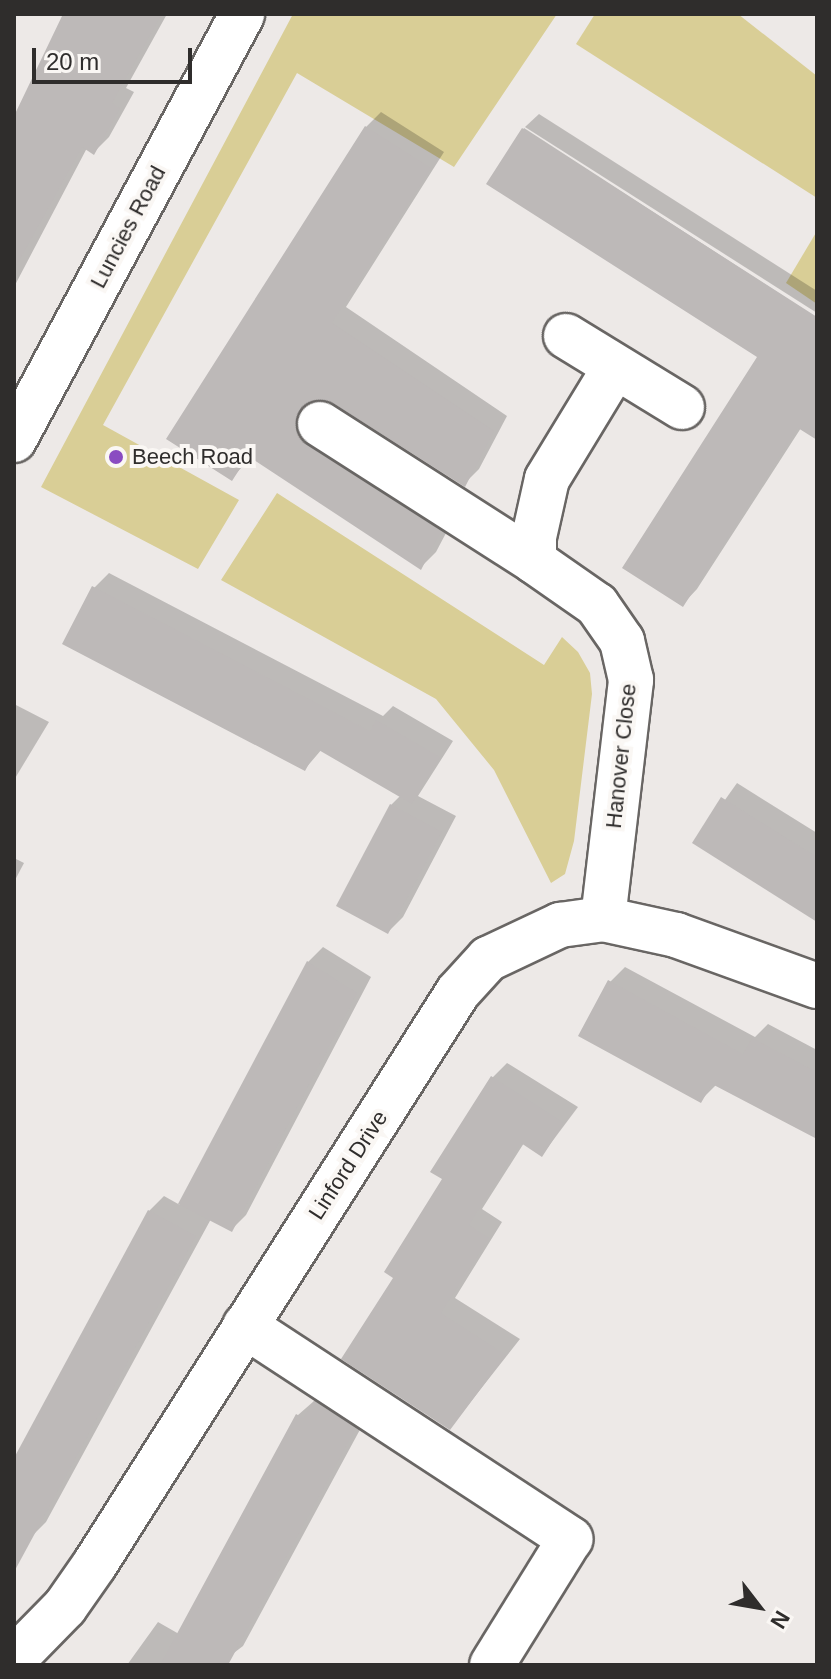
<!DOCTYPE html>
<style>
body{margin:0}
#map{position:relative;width:831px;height:1679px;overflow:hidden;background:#ede9e7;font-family:Helvetica,sans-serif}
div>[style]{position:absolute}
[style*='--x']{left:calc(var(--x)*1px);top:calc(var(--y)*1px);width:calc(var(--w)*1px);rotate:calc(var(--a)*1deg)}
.green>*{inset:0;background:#d9ce96}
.shadow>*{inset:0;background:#0003}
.building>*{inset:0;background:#bdb9b8}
.roads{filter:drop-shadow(2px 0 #696664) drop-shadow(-2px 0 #696664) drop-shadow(0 2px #696664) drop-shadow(0 -2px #696664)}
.street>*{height:44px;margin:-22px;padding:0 22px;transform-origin:22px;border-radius:22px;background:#fff}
.dots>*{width:22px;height:22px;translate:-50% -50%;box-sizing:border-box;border:4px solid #faf7f4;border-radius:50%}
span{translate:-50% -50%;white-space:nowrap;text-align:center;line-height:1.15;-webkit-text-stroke:8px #faf7f4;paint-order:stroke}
.street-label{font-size:22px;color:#2f2d2c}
.poi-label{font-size:22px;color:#2f2d2c}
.left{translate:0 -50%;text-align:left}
.frame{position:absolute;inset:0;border:16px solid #2f2d2c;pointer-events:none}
.north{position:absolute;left:719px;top:1567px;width:80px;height:80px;-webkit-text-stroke:6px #faf7f4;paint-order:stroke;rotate:121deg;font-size:22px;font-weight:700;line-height:32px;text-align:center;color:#2f2d2c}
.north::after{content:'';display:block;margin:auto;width:28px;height:36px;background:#2f2d2c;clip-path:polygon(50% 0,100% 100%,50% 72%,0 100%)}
.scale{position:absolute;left:32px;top:48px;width:160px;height:36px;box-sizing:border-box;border:4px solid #2f2d2c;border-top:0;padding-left:10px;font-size:24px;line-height:28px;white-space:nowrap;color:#2f2d2c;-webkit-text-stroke:6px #faf7f4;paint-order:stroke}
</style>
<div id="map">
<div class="green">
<div style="clip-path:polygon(293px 14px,557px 14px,454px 167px,297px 73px,103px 425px,239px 500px,198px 569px,41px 487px)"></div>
<div style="clip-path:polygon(595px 14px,738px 14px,817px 76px,817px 198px,576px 44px)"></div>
<div style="clip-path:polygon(817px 231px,817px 304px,786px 283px)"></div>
<div style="clip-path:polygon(277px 493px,544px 665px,562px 637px,578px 652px,590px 673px,592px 694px,574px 841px,565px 874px,551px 883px,494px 770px,436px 699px,221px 580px)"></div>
</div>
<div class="shadow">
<div style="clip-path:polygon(66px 14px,167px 14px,126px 88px,134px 92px,109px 137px,94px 152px,87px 148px,14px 287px,14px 120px)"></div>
<div style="clip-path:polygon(381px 112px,444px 152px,346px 307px,507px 416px,479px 469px,464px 484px,333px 401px,313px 400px,309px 407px,455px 516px,436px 552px,421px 567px,252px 456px,232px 478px,366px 127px)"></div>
<div style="clip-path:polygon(539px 114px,817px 291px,817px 313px,525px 127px)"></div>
<div style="clip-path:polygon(524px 128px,817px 318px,817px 438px,801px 428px,697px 589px,683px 604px,760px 356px,489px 183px)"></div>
<div style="clip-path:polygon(109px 573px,383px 716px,393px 706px,453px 741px,418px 796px,456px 816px,403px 917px,388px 932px,391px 805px,401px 795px,322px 749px,305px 769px,94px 588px)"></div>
<div style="clip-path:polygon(14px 704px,49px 722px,14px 780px)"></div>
<div style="clip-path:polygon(737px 783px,817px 833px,817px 898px,695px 842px)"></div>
<div style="clip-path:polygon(14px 858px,24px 863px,14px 882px)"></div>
<div style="clip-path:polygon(323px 947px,371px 977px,246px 1215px,231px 1230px,211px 1219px,46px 1522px,31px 1537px,14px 1528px,14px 1462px,149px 1211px,164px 1196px,180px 1205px,308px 962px)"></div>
<div style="clip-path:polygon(625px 967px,755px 1037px,768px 1024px,817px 1050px,817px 1137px,717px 1084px,701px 1100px,610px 982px)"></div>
<div style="clip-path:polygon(507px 1063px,578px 1107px,542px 1155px,524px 1143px,482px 1209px,502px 1222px,455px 1298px,520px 1339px,450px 1428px,395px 1277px,492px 1078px)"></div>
<div style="clip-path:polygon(330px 1387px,369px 1413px,243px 1646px,218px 1665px,127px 1665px,158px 1622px,179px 1634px,298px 1415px)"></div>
</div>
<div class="building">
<div style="clip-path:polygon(63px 14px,162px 14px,112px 103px,120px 108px,94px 155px,82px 147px,14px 270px,14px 116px)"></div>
<div style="clip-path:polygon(365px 126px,431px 168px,332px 323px,494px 431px,465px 487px,333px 403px,308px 402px,295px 424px,307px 445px,441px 531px,421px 570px,248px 456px,232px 481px,166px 439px)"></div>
<div style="clip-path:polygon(522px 128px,817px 317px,817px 440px,798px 428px,683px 607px,622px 568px,757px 357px,486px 184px)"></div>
<div style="clip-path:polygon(92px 586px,370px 731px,376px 720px,440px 757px,412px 804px,317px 749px,305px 771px,62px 644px)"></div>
<div style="clip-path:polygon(721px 797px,817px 857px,817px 922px,692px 843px)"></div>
<div style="clip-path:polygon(390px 804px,442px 832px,388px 934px,336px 906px)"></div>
<div style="clip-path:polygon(307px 961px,357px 993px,232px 1232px,178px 1204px)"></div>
<div style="clip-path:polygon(608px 980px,743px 1054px,752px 1038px,817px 1072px,817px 1139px,712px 1084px,701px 1103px,578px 1036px)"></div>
<div style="clip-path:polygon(491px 1076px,564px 1123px,542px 1157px,521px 1143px,469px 1225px,489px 1238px,441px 1313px,506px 1355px,450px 1430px,341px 1359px,393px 1278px,384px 1272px,442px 1179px,430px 1172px)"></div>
<div style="clip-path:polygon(148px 1210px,196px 1236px,14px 1572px,14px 1458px)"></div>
<div style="clip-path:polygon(314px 1401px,356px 1428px,228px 1665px,160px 1665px,296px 1414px,303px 1418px)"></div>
</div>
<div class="roads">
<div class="street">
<div style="--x:566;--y:336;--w:136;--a:31.5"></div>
<div style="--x:320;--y:424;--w:254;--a:32.6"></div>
<div style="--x:14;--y:440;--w:483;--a:-61.8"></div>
<div style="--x:603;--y:919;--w:241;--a:-83.3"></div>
<div style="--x:631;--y:680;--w:40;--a:-103"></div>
<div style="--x:622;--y:641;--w:44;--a:-124.8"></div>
<div style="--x:597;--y:605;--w:77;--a:-145.1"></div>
<div style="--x:534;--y:561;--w:24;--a:-90"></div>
<div style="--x:534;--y:537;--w:59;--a:-77.4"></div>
<div style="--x:547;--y:479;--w:131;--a:-58.7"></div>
<div style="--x:245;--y:1326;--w:389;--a:33.2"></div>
<div style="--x:570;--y:1539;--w:148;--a:121.8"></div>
<div style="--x:14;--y:1659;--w:73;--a:-45.6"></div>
<div style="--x:65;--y:1607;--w:52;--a:-55.1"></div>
<div style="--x:95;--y:1564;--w:677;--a:-57.6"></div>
<div style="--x:458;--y:992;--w:45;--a:-47.7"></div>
<div style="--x:488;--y:959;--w:80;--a:-25.3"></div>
<div style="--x:560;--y:925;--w:43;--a:-7.9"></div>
<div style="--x:603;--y:919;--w:75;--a:12.4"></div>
<div style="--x:676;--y:935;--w:150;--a:19.9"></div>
</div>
</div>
<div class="dots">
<div style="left:116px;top:457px;background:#8a4cc1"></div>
</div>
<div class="street-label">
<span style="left:128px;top:227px;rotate:-62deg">Luncies Road</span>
<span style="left:621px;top:756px;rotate:-84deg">Hanover Close</span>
<span style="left:348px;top:1165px;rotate:-57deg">Linford Drive</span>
</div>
<div class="poi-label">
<span class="left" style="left:132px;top:457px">Beech Road</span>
</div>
<div class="frame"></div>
<div class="north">N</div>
<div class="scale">20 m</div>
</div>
